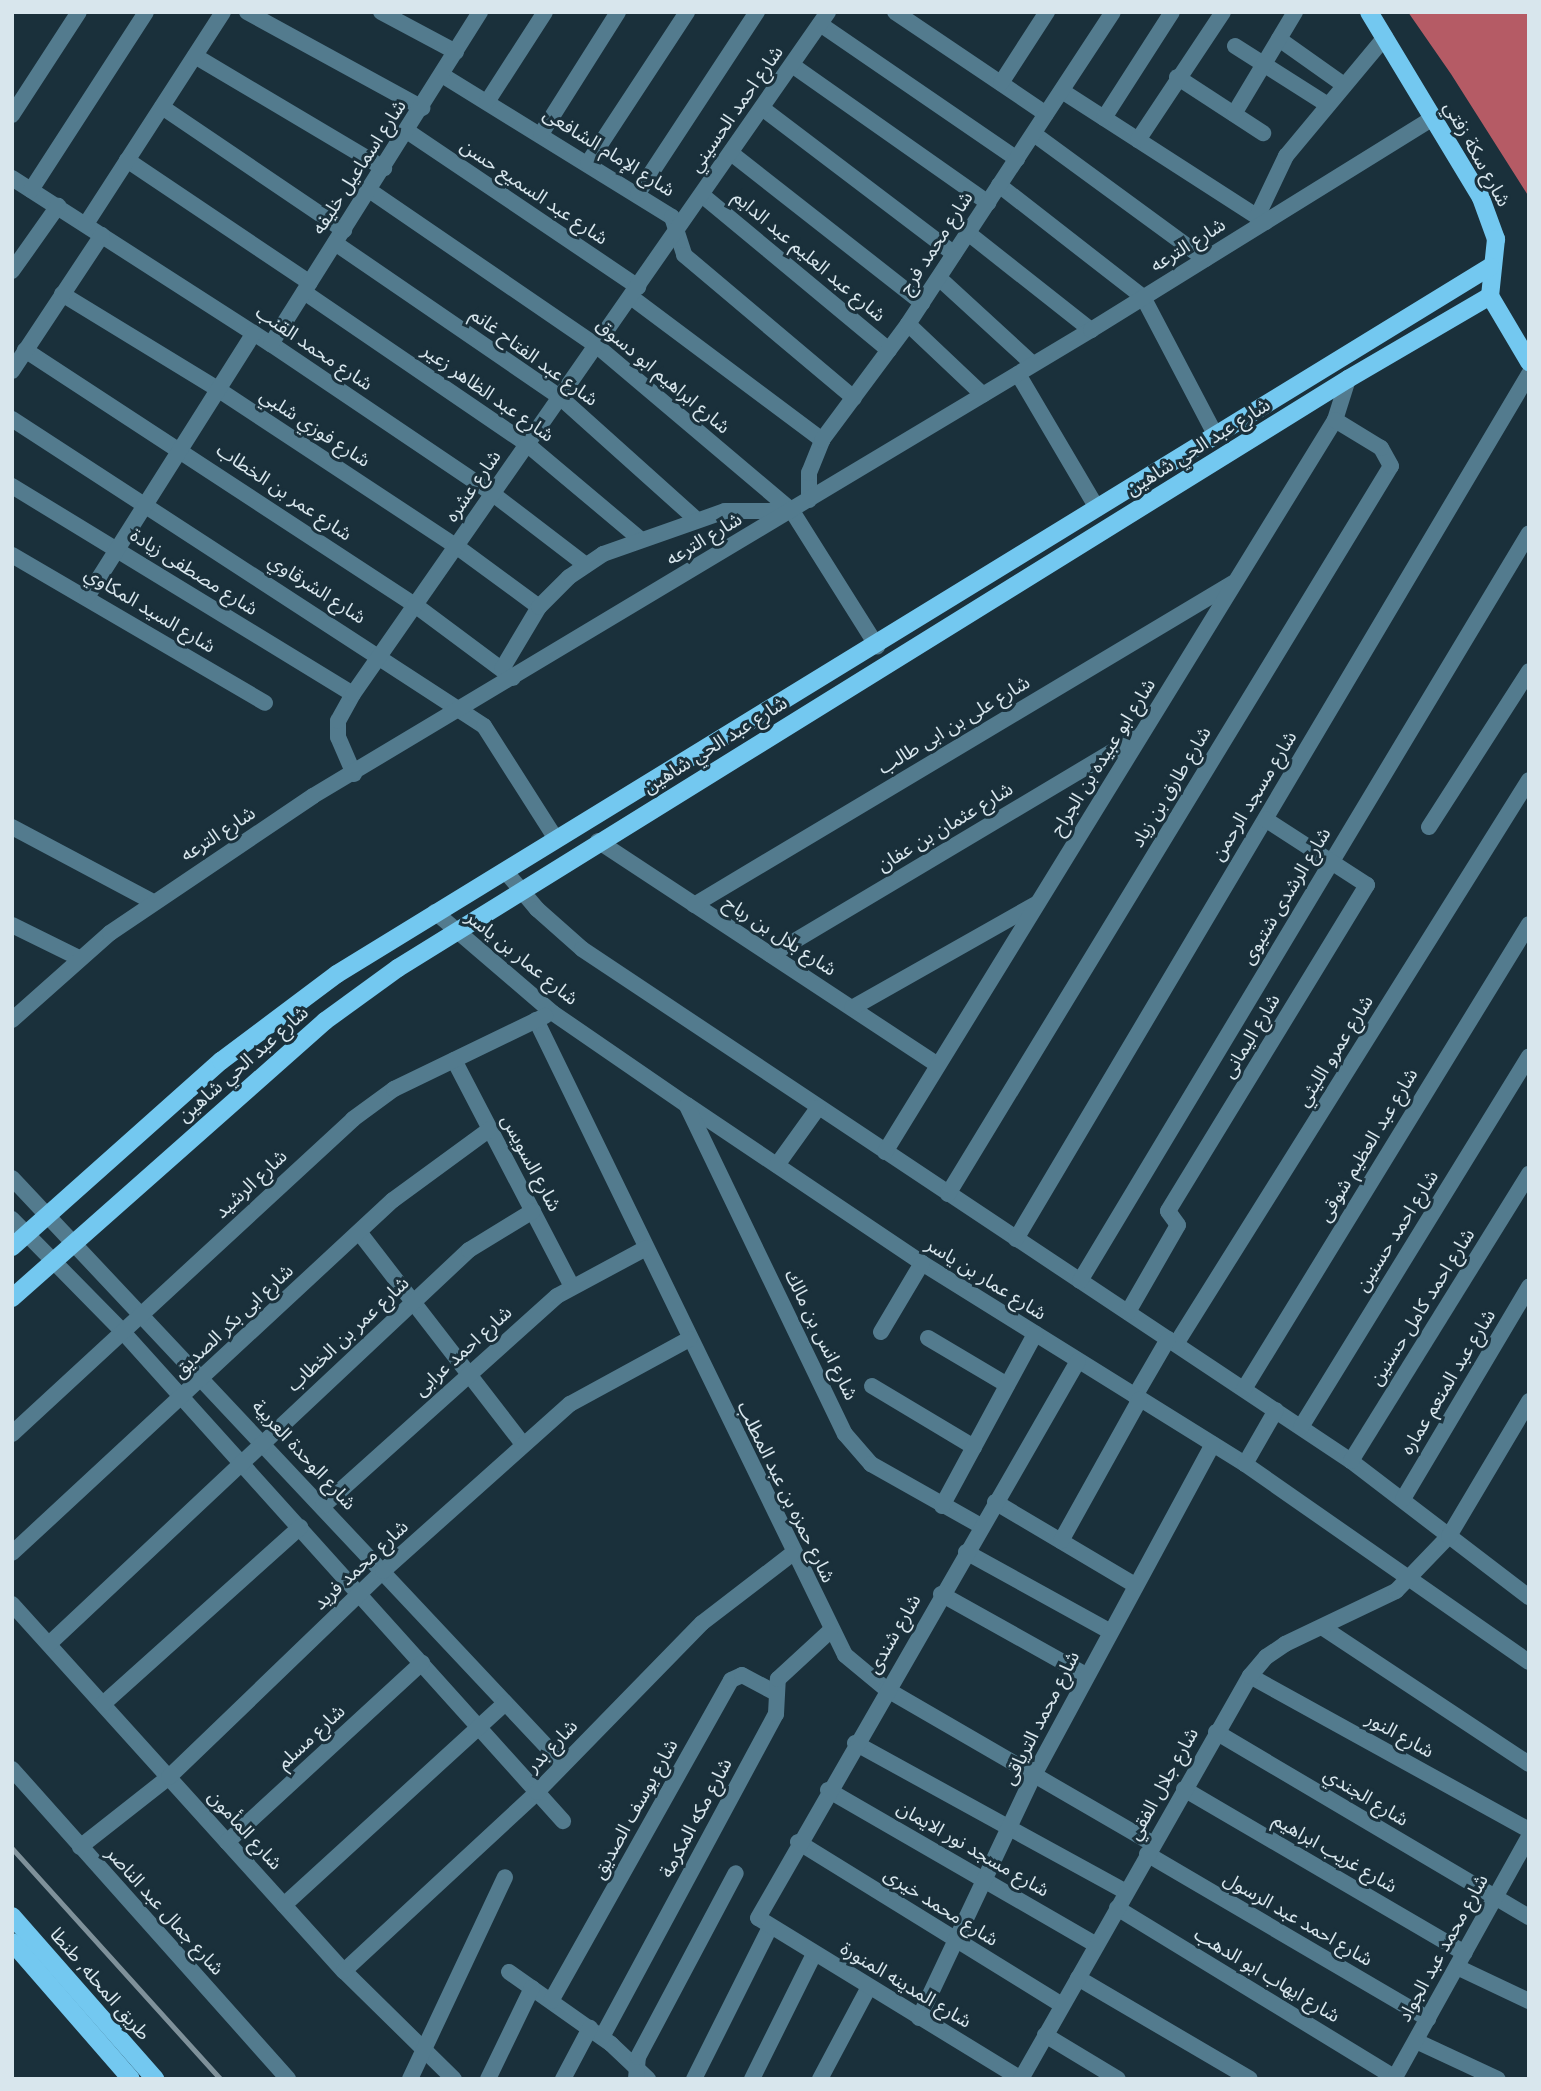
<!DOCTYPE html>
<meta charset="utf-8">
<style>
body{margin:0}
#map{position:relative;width:1541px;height:2091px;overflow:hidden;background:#1a303b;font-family:"Noto Sans","Noto Sans Arabic",sans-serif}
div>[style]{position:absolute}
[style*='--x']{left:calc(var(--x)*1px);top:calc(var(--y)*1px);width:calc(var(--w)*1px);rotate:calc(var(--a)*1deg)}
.water>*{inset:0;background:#b55b65}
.minor>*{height:16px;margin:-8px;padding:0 8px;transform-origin:8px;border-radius:8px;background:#537b8e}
.major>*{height:18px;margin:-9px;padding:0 9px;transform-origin:9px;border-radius:9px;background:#73c8f0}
.rail>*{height:4.5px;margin:-2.25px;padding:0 2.25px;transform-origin:2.25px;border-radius:2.25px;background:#7f919a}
span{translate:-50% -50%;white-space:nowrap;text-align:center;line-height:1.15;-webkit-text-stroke:6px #1a303b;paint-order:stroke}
.street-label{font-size:19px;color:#d8e6ed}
.frame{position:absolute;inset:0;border:14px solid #d8e6ed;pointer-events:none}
</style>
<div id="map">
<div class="water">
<div style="clip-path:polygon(1408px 12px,1529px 12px,1529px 197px,1451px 74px)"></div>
</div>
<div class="minor">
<div style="--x:247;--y:12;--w:200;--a:28.7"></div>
<div style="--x:381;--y:12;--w:85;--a:28.1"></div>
<div style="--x:895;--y:12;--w:182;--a:34"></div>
<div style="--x:820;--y:24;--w:239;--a:34.4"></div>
<div style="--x:1279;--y:39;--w:80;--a:35.3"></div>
<div style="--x:1235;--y:46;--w:110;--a:32.4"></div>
<div style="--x:195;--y:56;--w:220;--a:30.7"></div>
<div style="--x:792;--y:65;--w:240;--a:35.1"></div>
<div style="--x:442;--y:75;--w:270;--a:31.7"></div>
<div style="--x:672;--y:217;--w:40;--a:72"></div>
<div style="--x:684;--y:255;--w:222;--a:40.1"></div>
<div style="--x:1177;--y:77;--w:103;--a:33.1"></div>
<div style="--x:1001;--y:83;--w:85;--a:-57.1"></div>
<div style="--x:1062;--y:91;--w:242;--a:32.8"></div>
<div style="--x:487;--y:102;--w:107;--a:-57.2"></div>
<div style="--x:162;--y:107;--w:220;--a:34.1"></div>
<div style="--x:762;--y:108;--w:241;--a:37.2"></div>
<div style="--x:1234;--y:114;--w:119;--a:-59.1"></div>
<div style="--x:12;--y:115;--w:123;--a:-57"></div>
<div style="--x:1104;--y:118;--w:126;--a:-57.3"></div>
<div style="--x:407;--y:131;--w:279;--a:34"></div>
<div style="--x:541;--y:134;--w:144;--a:-57.7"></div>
<div style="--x:1034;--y:134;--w:212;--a:36.2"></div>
<div style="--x:1138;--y:140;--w:154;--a:-56.4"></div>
<div style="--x:731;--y:153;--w:243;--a:38.1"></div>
<div style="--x:127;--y:160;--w:220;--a:33.9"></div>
<div style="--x:588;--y:163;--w:181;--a:-56.7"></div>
<div style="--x:12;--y:178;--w:308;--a:32.7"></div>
<div style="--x:271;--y:344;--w:268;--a:34"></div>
<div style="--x:493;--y:494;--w:117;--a:37.4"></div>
<div style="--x:999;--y:185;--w:182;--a:37.9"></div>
<div style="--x:1143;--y:297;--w:155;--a:62.3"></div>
<div style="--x:31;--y:190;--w:212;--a:-57.1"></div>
<div style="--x:369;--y:190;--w:276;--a:34.4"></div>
<div style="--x:597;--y:346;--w:255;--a:40.2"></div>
<div style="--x:792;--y:511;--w:160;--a:57.8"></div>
<div style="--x:638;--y:193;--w:217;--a:-56.7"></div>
<div style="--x:702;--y:195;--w:243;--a:39.7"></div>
<div style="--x:1257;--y:217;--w:68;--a:-64.6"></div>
<div style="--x:1286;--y:156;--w:155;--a:-50.2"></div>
<div style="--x:86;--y:224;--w:252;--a:-57.1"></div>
<div style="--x:968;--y:233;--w:157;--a:38.3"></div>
<div style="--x:335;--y:243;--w:274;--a:34.4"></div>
<div style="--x:561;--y:398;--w:181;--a:41.9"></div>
<div style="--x:12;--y:271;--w:80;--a:-54.7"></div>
<div style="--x:939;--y:278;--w:127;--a:42.5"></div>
<div style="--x:304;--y:292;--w:271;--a:34.3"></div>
<div style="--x:528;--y:445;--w:146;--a:40"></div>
<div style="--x:62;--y:294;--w:184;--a:31.4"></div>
<div style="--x:219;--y:390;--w:284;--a:33.4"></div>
<div style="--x:456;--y:546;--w:103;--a:36.3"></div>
<div style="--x:631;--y:297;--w:239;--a:36.8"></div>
<div style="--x:908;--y:324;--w:103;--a:43.4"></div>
<div style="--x:271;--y:344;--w:392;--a:-57.8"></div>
<div style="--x:25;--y:350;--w:466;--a:33.2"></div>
<div style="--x:415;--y:605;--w:122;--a:36.7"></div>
<div style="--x:12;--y:371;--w:163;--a:-56.5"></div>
<div style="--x:1018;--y:374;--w:156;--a:59.5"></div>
<div style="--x:12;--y:419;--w:563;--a:33.04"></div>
<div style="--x:484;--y:726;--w:134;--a:57.5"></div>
<div style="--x:12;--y:486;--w:399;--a:31.4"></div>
<div style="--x:809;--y:500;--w:27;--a:-90"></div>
<div style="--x:809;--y:473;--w:35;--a:-68"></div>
<div style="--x:822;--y:440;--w:144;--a:-53.4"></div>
<div style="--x:908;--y:324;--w:373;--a:-56.7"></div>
<div style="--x:12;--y:555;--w:293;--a:30.3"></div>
<div style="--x:87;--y:597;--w:312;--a:-57.7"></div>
<div style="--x:502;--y:669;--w:72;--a:-59.2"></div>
<div style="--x:539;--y:607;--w:42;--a:-45"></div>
<div style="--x:569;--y:577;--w:41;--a:-34.1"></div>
<div style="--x:603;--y:554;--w:129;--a:-19.4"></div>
<div style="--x:725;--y:511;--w:65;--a:0"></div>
<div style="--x:354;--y:774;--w:40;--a:-113.4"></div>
<div style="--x:338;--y:737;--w:16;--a:-90"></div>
<div style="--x:338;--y:721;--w:31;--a:-61"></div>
<div style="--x:353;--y:694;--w:831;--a:-55.14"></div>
<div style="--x:12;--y:827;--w:160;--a:28"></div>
<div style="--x:1429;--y:827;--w:185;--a:-57.3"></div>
<div style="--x:598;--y:841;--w:407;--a:33.4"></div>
<div style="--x:505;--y:871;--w:50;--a:49.9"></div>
<div style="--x:537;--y:909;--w:60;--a:41.6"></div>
<div style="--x:582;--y:949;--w:924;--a:33.66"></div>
<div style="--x:1351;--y:1461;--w:224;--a:37.4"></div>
<div style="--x:694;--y:905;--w:628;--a:-30.85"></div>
<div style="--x:435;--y:912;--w:155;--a:40.6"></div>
<div style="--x:553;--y:1013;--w:163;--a:34.5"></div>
<div style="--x:687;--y:1105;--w:283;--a:33.9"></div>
<div style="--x:922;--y:1263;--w:380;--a:31.9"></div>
<div style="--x:1245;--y:1464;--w:346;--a:34.9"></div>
<div style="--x:12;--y:925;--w:75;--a:26.2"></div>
<div style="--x:771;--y:955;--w:428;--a:-30.8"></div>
<div style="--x:852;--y:1008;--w:211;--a:-29.5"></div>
<div style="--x:12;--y:1020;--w:131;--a:-41.6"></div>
<div style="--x:110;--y:933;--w:245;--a:-34"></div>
<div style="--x:313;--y:796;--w:907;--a:-30.92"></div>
<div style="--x:1091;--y:330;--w:404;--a:-31.8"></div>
<div style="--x:536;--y:1020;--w:706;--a:64.05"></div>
<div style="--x:845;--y:1655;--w:53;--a:39.7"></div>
<div style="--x:886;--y:1689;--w:309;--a:30.1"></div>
<div style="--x:454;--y:1060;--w:254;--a:62.5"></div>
<div style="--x:687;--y:1106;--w:364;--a:64.3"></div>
<div style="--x:845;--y:1434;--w:40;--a:49"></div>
<div style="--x:871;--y:1464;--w:126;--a:29.4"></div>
<div style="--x:885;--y:1152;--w:859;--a:-58.42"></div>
<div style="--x:1335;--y:420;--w:43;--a:-72.4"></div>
<div style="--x:777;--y:1165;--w:70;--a:-54.3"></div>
<div style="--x:12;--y:1178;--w:804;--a:46.76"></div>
<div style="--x:948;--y:1194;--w:852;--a:-58.68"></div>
<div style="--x:1391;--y:466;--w:21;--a:-119"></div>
<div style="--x:1381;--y:448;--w:54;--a:-148.7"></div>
<div style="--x:12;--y:1219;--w:158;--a:45.5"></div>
<div style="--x:123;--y:1332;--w:658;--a:48.02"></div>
<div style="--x:359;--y:1232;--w:268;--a:52.3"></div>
<div style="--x:1016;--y:1239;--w:1006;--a:-59.33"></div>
<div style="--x:1080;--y:1281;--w:872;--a:-59.02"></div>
<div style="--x:1128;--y:1312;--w:100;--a:-60.1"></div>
<div style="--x:1178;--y:1225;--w:17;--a:-126"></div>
<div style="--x:1168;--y:1211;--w:382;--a:-58.6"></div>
<div style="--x:1367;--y:885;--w:121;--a:-147.1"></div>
<div style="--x:881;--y:1332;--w:80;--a:-59.3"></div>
<div style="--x:928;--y:1338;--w:92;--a:30.7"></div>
<div style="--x:1176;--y:1344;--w:665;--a:-57.96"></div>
<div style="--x:872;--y:1386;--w:119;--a:30.9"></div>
<div style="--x:1244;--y:1389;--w:545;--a:-58.5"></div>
<div style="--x:1135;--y:1396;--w:66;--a:-59.9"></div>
<div style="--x:1301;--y:1427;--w:435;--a:-58.4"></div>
<div style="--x:12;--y:1434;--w:464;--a:-42.7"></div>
<div style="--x:353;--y:1119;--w:51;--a:-36.2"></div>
<div style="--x:394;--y:1089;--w:168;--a:-25.8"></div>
<div style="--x:1351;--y:1461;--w:338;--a:-58.2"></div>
<div style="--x:1245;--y:1464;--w:62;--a:-60.1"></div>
<div style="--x:1403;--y:1499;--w:247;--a:-59.3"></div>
<div style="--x:995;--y:1502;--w:161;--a:30.7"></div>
<div style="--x:323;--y:1506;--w:314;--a:-41.9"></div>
<div style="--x:557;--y:1296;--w:101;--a:-28.3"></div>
<div style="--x:942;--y:1506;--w:196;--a:-61.6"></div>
<div style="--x:1061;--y:1541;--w:162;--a:-60.9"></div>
<div style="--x:966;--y:1552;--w:163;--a:28.9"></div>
<div style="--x:12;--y:1553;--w:519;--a:-42.82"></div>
<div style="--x:393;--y:1200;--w:120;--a:-36.2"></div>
<div style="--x:941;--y:1594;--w:166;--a:29.2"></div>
<div style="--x:12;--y:1604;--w:495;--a:47.9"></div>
<div style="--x:344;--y:1971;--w:154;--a:44.5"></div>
<div style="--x:1322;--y:1627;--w:248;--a:33.5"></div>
<div style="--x:49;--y:1644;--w:576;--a:-43.17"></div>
<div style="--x:469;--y:1250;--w:75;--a:-31.4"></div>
<div style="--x:1250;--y:1676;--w:319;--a:28.9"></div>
<div style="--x:103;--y:1704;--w:265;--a:-41.9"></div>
<div style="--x:1216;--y:1732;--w:364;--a:30.6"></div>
<div style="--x:855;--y:1743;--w:309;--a:28.8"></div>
<div style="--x:12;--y:1769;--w:415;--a:48.3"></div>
<div style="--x:1184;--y:1789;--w:325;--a:30.3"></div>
<div style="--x:828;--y:1790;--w:310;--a:30"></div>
<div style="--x:227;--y:1842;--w:265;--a:-42.6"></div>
<div style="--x:798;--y:1842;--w:310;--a:31.7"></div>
<div style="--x:80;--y:1847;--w:113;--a:-38.2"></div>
<div style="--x:169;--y:1777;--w:297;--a:-43.9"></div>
<div style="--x:383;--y:1571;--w:251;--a:-41.8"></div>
<div style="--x:570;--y:1404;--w:136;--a:-28.6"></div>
<div style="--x:1147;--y:1854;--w:326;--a:30.4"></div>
<div style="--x:284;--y:1905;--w:299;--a:-42.4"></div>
<div style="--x:1117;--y:1908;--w:326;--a:31.4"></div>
<div style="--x:1457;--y:1967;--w:80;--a:25.3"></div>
<div style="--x:344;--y:1971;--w:263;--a:-42.8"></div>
<div style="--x:537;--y:1792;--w:236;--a:-45.7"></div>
<div style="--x:702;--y:1623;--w:113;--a:-37.5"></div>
<div style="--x:509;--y:1972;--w:125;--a:35.2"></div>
<div style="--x:611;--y:2044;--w:51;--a:43.4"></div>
<div style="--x:1078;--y:1978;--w:199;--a:30.4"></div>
<div style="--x:551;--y:2001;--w:368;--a:-60.7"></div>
<div style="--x:731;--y:1680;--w:12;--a:-24"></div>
<div style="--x:742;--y:1675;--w:36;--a:28"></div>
<div style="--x:919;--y:2018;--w:269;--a:-64.7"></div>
<div style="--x:1034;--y:1775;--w:376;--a:-61.6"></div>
<div style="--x:1045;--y:2035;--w:85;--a:31.1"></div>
<div style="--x:602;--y:2037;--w:367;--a:-61.7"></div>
<div style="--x:776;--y:1714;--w:35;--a:-87"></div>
<div style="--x:778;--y:1679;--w:71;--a:-42.7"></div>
<div style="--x:1416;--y:2041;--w:90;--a:24.9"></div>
<div style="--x:410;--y:2079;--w:223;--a:-64.8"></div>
<div style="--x:488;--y:2079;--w:101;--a:-64.2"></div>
<div style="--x:563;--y:2079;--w:58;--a:-62.1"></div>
<div style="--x:636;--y:2079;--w:22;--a:-85"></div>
<div style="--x:638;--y:2057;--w:208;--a:-62"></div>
<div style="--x:694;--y:2079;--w:170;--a:-63.4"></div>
<div style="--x:752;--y:2079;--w:140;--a:-63.6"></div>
<div style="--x:820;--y:2079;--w:104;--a:-62"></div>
<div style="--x:1021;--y:2079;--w:308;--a:-148.5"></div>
<div style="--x:758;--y:1918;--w:642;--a:-60.12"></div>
<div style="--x:1021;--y:2079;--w:464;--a:-60.4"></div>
<div style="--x:1250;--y:1676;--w:25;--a:-50"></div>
<div style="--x:1266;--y:1657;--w:23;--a:-34"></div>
<div style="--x:1285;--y:1644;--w:123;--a:-25.5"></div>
<div style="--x:1396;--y:1591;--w:76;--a:-46.1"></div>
<div style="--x:1449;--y:1536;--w:157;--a:-59.3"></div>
<div style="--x:1394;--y:2079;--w:278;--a:-60.9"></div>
</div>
<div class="major">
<div style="--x:1369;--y:12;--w:217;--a:58.9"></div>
<div style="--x:1481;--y:198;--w:44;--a:69.9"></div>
<div style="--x:1496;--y:239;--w:57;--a:96"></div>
<div style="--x:1490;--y:296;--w:77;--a:59.4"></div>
<div style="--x:12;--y:1247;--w:280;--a:-41.7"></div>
<div style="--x:221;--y:1061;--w:145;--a:-36.9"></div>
<div style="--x:337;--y:974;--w:1353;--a:-31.52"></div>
<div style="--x:12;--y:1298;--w:418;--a:-41.5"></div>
<div style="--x:325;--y:1021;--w:90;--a:-36"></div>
<div style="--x:398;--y:968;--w:1118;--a:-31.8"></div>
<div style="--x:1348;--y:379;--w:164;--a:-30.3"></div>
<div style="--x:12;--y:1916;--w:217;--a:48.7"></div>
<div style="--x:12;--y:1942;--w:181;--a:49"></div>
</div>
<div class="rail">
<div style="--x:12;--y:1848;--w:312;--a:47.9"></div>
</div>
<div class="street-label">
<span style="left:736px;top:109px;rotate:-55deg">شارع احمد الحسيني</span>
<span style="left:609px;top:152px;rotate:32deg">شارع الإمام الشافعى</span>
<span style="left:1477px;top:154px;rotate:61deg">شارع سكة زفتي</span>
<span style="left:359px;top:167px;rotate:-57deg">شارع اسماعيل خليفه</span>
<span style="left:534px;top:192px;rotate:34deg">شارع عبد السميع حسن</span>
<span style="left:936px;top:243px;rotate:-57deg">شارع محمد فرج</span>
<span style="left:1188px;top:245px;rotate:-32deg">شارع الترعه</span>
<span style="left:809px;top:256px;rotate:40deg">شارع عبد العليم عبد الدايم</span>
<span style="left:314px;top:348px;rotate:34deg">شارع محمد القنب</span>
<span style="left:534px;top:357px;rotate:36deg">شارع عبد الفتاح غانم</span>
<span style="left:663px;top:376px;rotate:40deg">شارع ابراهيم ابو دسوق</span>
<span style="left:488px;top:393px;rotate:35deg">شارع عبد الظاهر زعير</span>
<span style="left:315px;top:428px;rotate:33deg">شارع فوزي شلبي</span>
<span style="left:1198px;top:447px;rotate:-32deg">شارع عبد الحي شاهين</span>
<span style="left:473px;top:486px;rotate:-55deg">شارع عشره</span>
<span style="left:284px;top:492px;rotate:34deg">شارع عمر بن الخطاب</span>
<span style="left:704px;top:539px;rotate:-31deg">شارع الترعه</span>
<span style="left:194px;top:572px;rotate:32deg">شارع مصطفى زيادة</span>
<span style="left:317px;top:589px;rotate:33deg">شارع الشرقاوي</span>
<span style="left:150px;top:610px;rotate:31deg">شارع السيد المكاوي</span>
<span style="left:954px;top:725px;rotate:-31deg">شارع على بن ابى طالب</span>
<span style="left:715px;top:745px;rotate:-32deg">شارع عبد الحي شاهين</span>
<span style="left:1103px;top:757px;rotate:-58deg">شارع ابو عبيده بن الجراح</span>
<span style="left:1171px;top:787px;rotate:-59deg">شارع طارق بن زياد</span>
<span style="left:1254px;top:796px;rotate:-59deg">شارع مسجد الرحمن</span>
<span style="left:945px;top:827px;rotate:-31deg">شارع عثمان بن عفان</span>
<span style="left:218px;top:834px;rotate:-33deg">شارع الترعه</span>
<span style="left:1286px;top:896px;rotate:-59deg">شارع الرشدى شتيوى</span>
<span style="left:780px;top:936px;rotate:33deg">شارع بلال بن رباح</span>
<span style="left:522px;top:958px;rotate:39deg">شارع عمار بن ياسر</span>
<span style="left:1251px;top:1036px;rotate:-59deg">شارع اليمانى</span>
<span style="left:1335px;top:1051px;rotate:-58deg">شارع عمرو الليثي</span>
<span style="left:243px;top:1064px;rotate:-41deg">شارع عبد الحي شاهين</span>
<span style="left:1368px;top:1145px;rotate:-59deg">شارع عبد العظيم شوقى</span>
<span style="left:531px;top:1163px;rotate:62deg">شارع السويس</span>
<span style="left:251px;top:1184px;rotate:-43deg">شارع الرشيد</span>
<span style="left:1397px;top:1231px;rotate:-58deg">شارع احمد حسنين</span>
<span style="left:986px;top:1279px;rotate:32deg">شارع عمار بن ياسر</span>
<span style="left:1422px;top:1307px;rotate:-58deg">شارع احمد كامل حسنين</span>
<span style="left:233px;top:1321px;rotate:-43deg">شارع ابى بكر الصديق</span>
<span style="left:348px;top:1334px;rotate:-43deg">شارع عمر بن الخطاب</span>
<span style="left:821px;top:1335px;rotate:64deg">شارع انس بن مالك</span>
<span style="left:463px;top:1351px;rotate:-42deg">شارع احمد عرابى</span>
<span style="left:1448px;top:1382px;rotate:-59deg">شارع عبد المنعم عماره</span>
<span style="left:304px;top:1455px;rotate:47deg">شارع الوحدة العربية</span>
<span style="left:786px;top:1492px;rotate:64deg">شارع حمزه بن عبد المطلب</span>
<span style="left:361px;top:1565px;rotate:-43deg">شارع محمد فريد</span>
<span style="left:894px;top:1634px;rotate:-60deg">شارع شندى</span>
<span style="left:1041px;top:1718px;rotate:-63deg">شارع محمد الترياقى</span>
<span style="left:1400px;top:1735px;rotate:29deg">شارع النور</span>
<span style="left:311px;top:1737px;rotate:-43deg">شارع مسلم</span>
<span style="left:552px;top:1746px;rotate:-46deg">شارع بدر</span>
<span style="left:1163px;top:1784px;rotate:-61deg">شارع جلال الفقي</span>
<span style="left:1366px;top:1797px;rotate:31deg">شارع الجندي</span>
<span style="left:635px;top:1809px;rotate:-61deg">شارع يوسف الصديق</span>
<span style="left:696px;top:1818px;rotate:-62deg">شارع مكه المكرمة</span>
<span style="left:245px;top:1830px;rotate:48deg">شارع المأمون</span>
<span style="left:973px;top:1849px;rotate:30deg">شارع مسجد نور الايمان</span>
<span style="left:1335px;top:1853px;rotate:30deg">شارع غريب ابراهيم</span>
<span style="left:941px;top:1907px;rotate:32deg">شارع محمد خيرى</span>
<span style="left:165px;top:1911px;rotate:48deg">شارع جمال عبد الناصر</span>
<span style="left:1298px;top:1919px;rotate:30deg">شارع احمد عبد الرسول</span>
<span style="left:1443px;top:1948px;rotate:-61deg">شارع محمد عبد الجواد</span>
<span style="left:1267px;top:1975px;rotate:31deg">شارع ايهاب ابو الدهب</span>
<span style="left:100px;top:1984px;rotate:49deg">طريق المحله, طنطا</span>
<span style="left:906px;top:1985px;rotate:31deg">شارع المدينه المنورة</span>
</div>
<div class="frame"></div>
</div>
